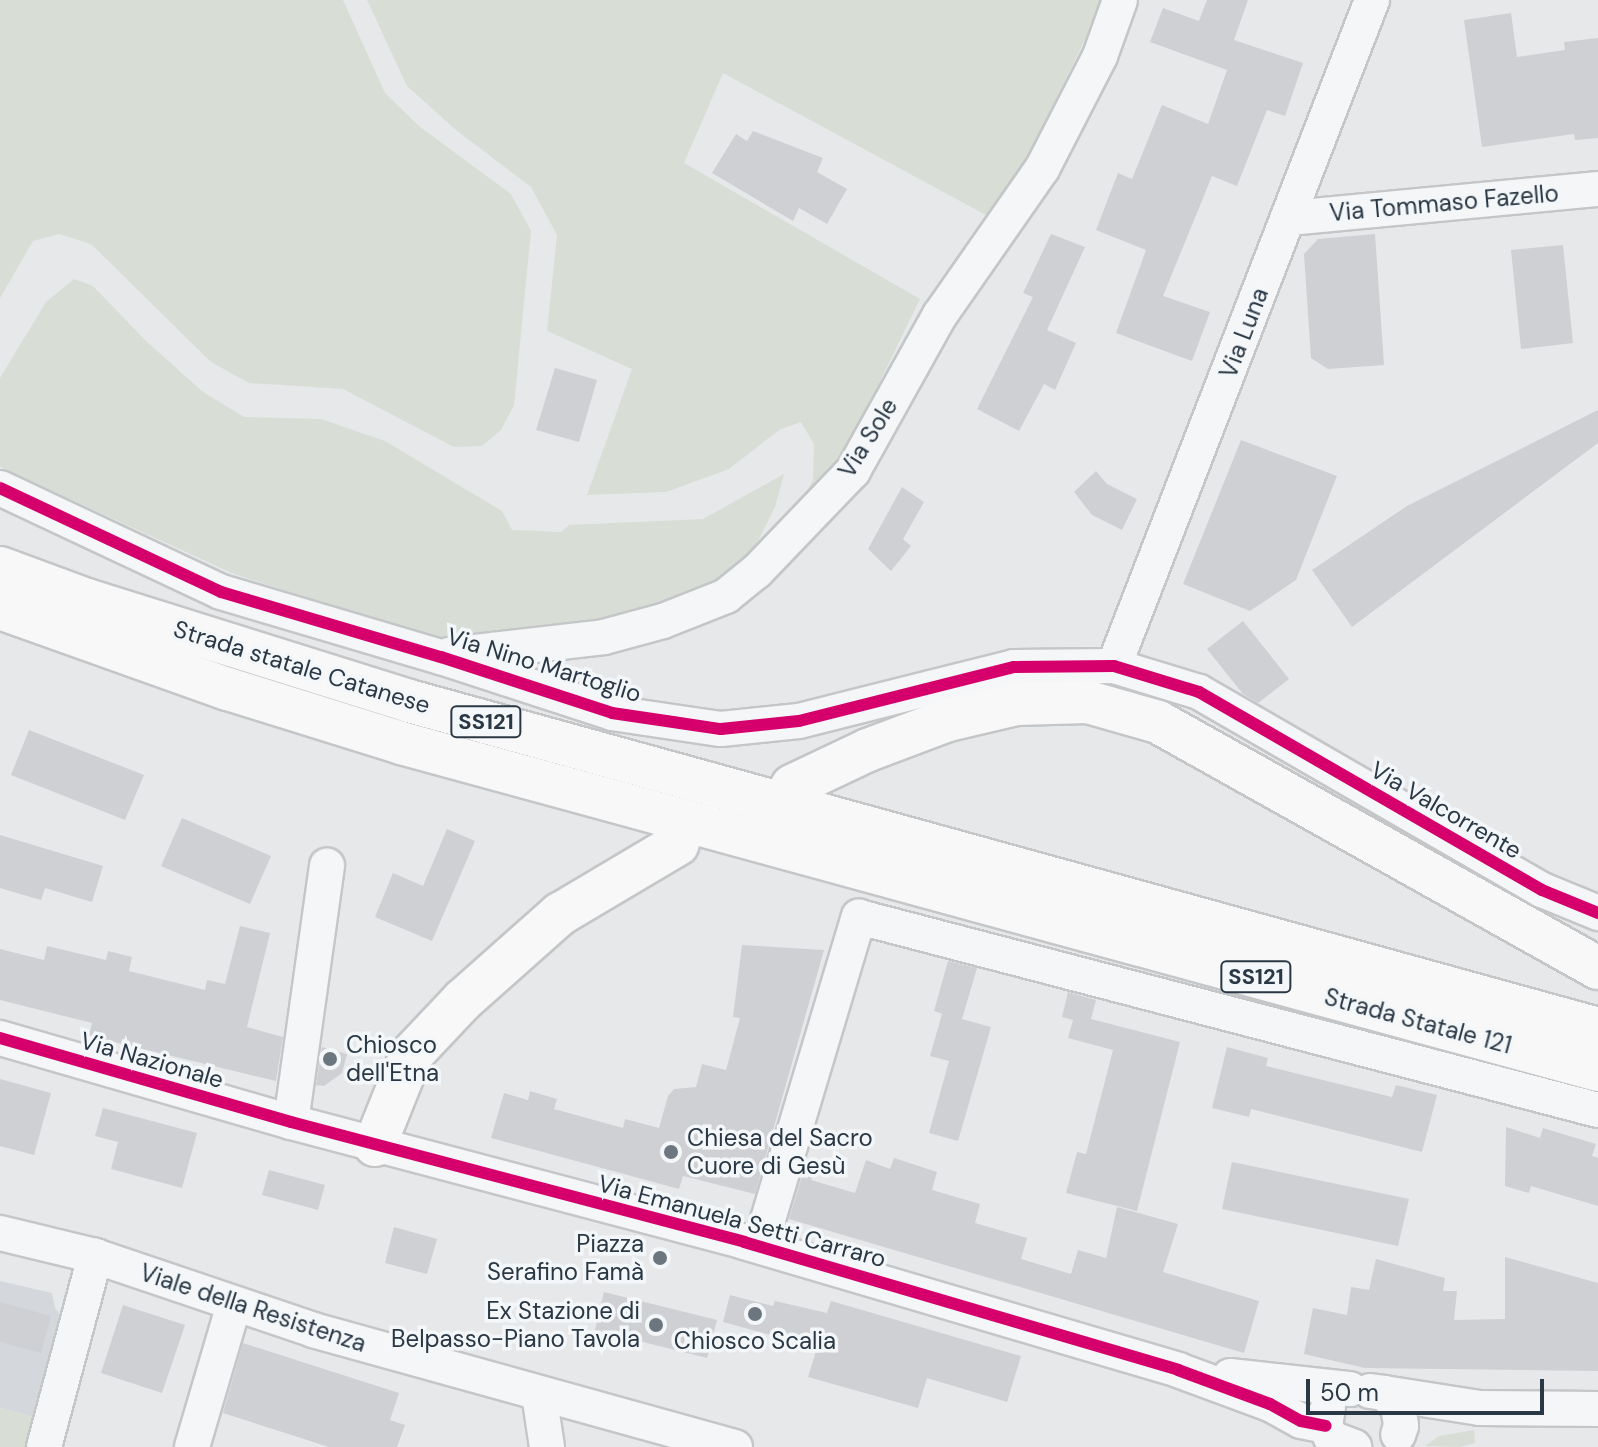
<!DOCTYPE html>
<meta charset="utf-8">
<style>
body{margin:0}
#map{position:relative;width:1598px;height:1447px;overflow:hidden;background:#e6e8ea;font-family:"DM Sans",sans-serif}
div>[style]{position:absolute}
[style*='--x']{left:calc(var(--x)*1px);top:calc(var(--y)*1px);width:calc(var(--w)*1px);rotate:calc(var(--a)*1deg)}
.built>*{inset:0;background:#d4d8dd}
.green>*{inset:0;background:#d8ded5}
.building>*{inset:0;background:#ced0d3}
.roads{filter:drop-shadow(2px 0 #c4c6c8) drop-shadow(-2px 0 #c4c6c8) drop-shadow(0 2px #c4c6c8) drop-shadow(0 -2px #c4c6c8)}
.minor>*{height:34px;margin:-17px;padding:0 17px;transform-origin:17px;border-radius:17px;background:#f5f6f7}
.major>*{height:42px;margin:-21px;padding:0 21px;transform-origin:21px;border-radius:21px;background:#f8f8f8}
.cycleway>*{height:12px;margin:-6px;padding:0 6px;transform-origin:6px;border-radius:6px;background:#d6006c}
.dots>*{width:22px;height:22px;translate:-50% -50%;box-sizing:border-box;border:4px solid #f4f7f9;border-radius:50%}
span{translate:-50% -50%;white-space:nowrap;text-align:center;line-height:1.15;-webkit-text-stroke:7px #f4f7f9;paint-order:stroke}
.shield-label span{padding:2px 6px;background:#f4f7f9;border:2px solid;border-radius:6px;-webkit-text-stroke-width:0}
.shield-label{font-size:22px;color:#2a3845;font-weight:700}
.street-label{font-size:24px;color:#2a3845}
.poi-label{font-size:24px;color:#2a3845}
.left{translate:0 -50%;text-align:left}
.right{translate:-100% -50%;text-align:right}
.scale{position:absolute;left:1306px;top:1379px;width:238px;height:36px;box-sizing:border-box;border:4px solid #2a3845;border-top:0;padding-left:10px;font-size:24px;line-height:28px;white-space:nowrap;color:#2a3845;-webkit-text-stroke:6px #f4f7f9;paint-order:stroke}
</style>
<div id="map">
<div class="built">
<div style="clip-path:polygon(0 1281px,52px 1293px,55px 1308px,63px 1318px,34px 1417px,0 1408px)"></div>
</div>
<div class="green">
<div style="clip-path:polygon(0 0,343px 0,385px 93px,420px 127px,511px 194px,531px 231px,514px 405px,501px 430px,482px 446px,454px 447px,343px 389px,249px 383px,211px 362px,91px 244px,59px 234px,33px 241px,0 298px)"></div>
<div style="clip-path:polygon(367px 0,1104px 0,1029px 155px,986px 215px,723px 73px,684px 163px,920px 299px,834px 476px,783px 536px,813px 480px,814px 444px,801px 422px,779px 430px,729px 469px,666px 492px,587px 495px,632px 369px,547px 331px,557px 235px,531px 187px,456px 130px,407px 86px)"></div>
<div style="clip-path:polygon(74px 279px,93px 286px,145px 340px,203px 392px,244px 417px,321px 419px,385px 441px,502px 511px,512px 530px,561px 532px,569px 525px,703px 519px,784px 474px,775px 507px,747px 563px,732px 576px,642px 615px,448px 644px,234px 574px,0 467px,0 378px,46px 302px)"></div>
<div style="clip-path:polygon(0 1408px,34px 1417px,25px 1447px,0 1447px)"></div>
<div style="clip-path:polygon(1474px 1430px,1475px 1443px,1459px 1447px,1425px 1446px,1439px 1436px)"></div>
</div>
<div class="building">
<div style="clip-path:polygon(1207px 0,1248px 0,1234px 40px,1303px 63px,1285px 116px,1267px 110px,1237px 186px,1212px 176px,1163px 296px,1210px 312px,1192px 361px,1116px 333px,1146px 250px,1096px 230px,1118px 173px,1132px 179px,1162px 105px,1208px 124px,1227px 70px,1150px 42px,1163px 8px,1199px 21px)"></div>
<div style="clip-path:polygon(1511px 13px,1517px 57px,1565px 50px,1564px 42px,1598px 38px,1598px 138px,1575px 140px,1574px 134px,1482px 147px,1464px 20px)"></div>
<div style="clip-path:polygon(753px 131px,823px 158px,817px 172px,847px 189px,827px 224px,799px 208px,793px 221px,712px 173px,736px 134px,747px 141px)"></div>
<div style="clip-path:polygon(1051px 234px,1085px 247px,1047px 330px,1076px 343px,1055px 390px,1044px 384px,1019px 431px,977px 409px,1033px 297px,1023px 293px)"></div>
<div style="clip-path:polygon(1375px 234px,1384px 365px,1328px 369px,1311px 358px,1304px 254px,1318px 239px)"></div>
<div style="clip-path:polygon(1563px 245px,1573px 343px,1521px 349px,1511px 250px)"></div>
<div style="clip-path:polygon(555px 368px,597px 380px,579px 442px,536px 430px)"></div>
<div style="clip-path:polygon(1598px 410px,1598px 443px,1352px 627px,1312px 570px,1407px 506px)"></div>
<div style="clip-path:polygon(1241px 440px,1337px 476px,1296px 580px,1250px 611px,1183px 584px)"></div>
<div style="clip-path:polygon(1096px 471px,1107px 484px,1137px 499px,1122px 530px,1092px 515px,1074px 492px)"></div>
<div style="clip-path:polygon(902px 487px,924px 502px,903px 539px,911px 546px,891px 571px,868px 549px)"></div>
<div style="clip-path:polygon(1243px 621px,1289px 679px,1258px 703px,1243px 694px,1207px 649px)"></div>
<div style="clip-path:polygon(29px 730px,144px 775px,125px 820px,11px 775px)"></div>
<div style="clip-path:polygon(182px 818px,271px 856px,250px 904px,161px 866px)"></div>
<div style="clip-path:polygon(447px 829px,475px 841px,432px 941px,375px 917px,393px 873px,423px 886px)"></div>
<div style="clip-path:polygon(0 835px,103px 866px,92px 902px,45px 888px,41px 900px,0 888px)"></div>
<div style="clip-path:polygon(240px 926px,270px 933px,247px 1027px,283px 1037px,276px 1081px,89px 1036px,92px 1023px,0 1000px,0 949px,44px 960px,47px 946px,106px 960px,108px 951px,132px 957px,129px 971px,205px 990px,207px 980px,225px 984px)"></div>
<div style="clip-path:polygon(742px 945px,824px 950px,755px 1194px,683px 1176px,679px 1189px,491px 1138px,504px 1093px,528px 1100px,530px 1091px,557px 1099px,554px 1109px,623px 1128px,625px 1119px,659px 1128px,668px 1096px,674px 1089px,696px 1087px,702px 1064px,726px 1070px,740px 1018px,733px 1017px)"></div>
<div style="clip-path:polygon(948px 961px,977px 968px,962px 1019px,991px 1027px,958px 1141px,929px 1133px,949px 1061px,930px 1056px,942px 1014px,951px 1017px,934px 1011px)"></div>
<div style="clip-path:polygon(1068px 992px,1096px 1000px,1091px 1019px,1180px 1042px,1137px 1211px,1066px 1193px,1077px 1152px,1086px 1154px,1113px 1050px,1068px 1038px,1073px 1020px,1062px 1017px)"></div>
<div style="clip-path:polygon(322px 1047px,347px 1054px,342px 1073px,324px 1086px,316px 1085px)"></div>
<div style="clip-path:polygon(1227px 1047px,1268px 1058px,1266px 1066px,1392px 1097px,1396px 1085px,1437px 1095px,1422px 1152px,1251px 1109px,1249px 1117px,1212px 1108px)"></div>
<div style="clip-path:polygon(0 1079px,51px 1093px,34px 1155px,0 1146px)"></div>
<div style="clip-path:polygon(103px 1108px,197px 1133px,182px 1188px,111px 1169px,118px 1142px,95px 1136px)"></div>
<div style="clip-path:polygon(1506px 1127px,1540px 1138px,1543px 1128px,1596px 1144px,1592px 1156px,1598px 1158px,1598px 1206px,1531px 1186px,1529px 1193px,1505px 1186px)"></div>
<div style="clip-path:polygon(894px 1158px,937px 1172px,932px 1190px,980px 1204px,975px 1223px,1027px 1238px,1021px 1259px,1071px 1274px,1078px 1250px,1106px 1258px,1117px 1207px,1178px 1224px,1163px 1272px,1259px 1301px,1244px 1353px,789px 1219px,806px 1163px,815px 1164px,811px 1180px,855px 1193px,866px 1160px,890px 1169px)"></div>
<div style="clip-path:polygon(1232px 1162px,1409px 1199px,1398px 1246px,1222px 1209px)"></div>
<div style="clip-path:polygon(269px 1170px,325px 1185px,318px 1210px,262px 1195px)"></div>
<div style="clip-path:polygon(394px 1227px,437px 1239px,427px 1274px,385px 1263px)"></div>
<div style="clip-path:polygon(1505px 1257px,1598px 1283px,1598px 1371px,1365px 1368px,1304px 1354px,1313px 1308px,1347px 1315px,1351px 1287px,1369px 1290px,1376px 1259px,1445px 1278px,1443px 1291px,1457px 1291px,1454px 1320px,1505px 1319px)"></div>
<div style="clip-path:polygon(604px 1292px,717px 1320px,707px 1358px,595px 1330px)"></div>
<div style="clip-path:polygon(730px 1295px,773px 1306px,775px 1301px,827px 1313px,831px 1301px,1021px 1356px,1007px 1402px,927px 1378px,918px 1408px,808px 1377px,817px 1348px,723px 1322px)"></div>
<div style="clip-path:polygon(0 1302px,51px 1316px,41px 1353px,0 1342px)"></div>
<div style="clip-path:polygon(123px 1305px,185px 1325px,162px 1393px,101px 1373px)"></div>
<div style="clip-path:polygon(243px 1343px,399px 1393px,390px 1420px,405px 1425px,397px 1447px,329px 1447px,223px 1413px)"></div>
</div>
<div class="roads">
<div class="minor">
<div style="--x:1290;--y:218;--w:309;--a:-5.4"></div>
<div style="--x:0;--y:488;--w:244;--a:25.2"></div>
<div style="--x:221;--y:592;--w:229;--a:16.5"></div>
<div style="--x:441;--y:657;--w:180;--a:18.1"></div>
<div style="--x:612;--y:713;--w:110;--a:8.4"></div>
<div style="--x:721;--y:729;--w:78;--a:-5.9"></div>
<div style="--x:799;--y:721;--w:222;--a:-14.1"></div>
<div style="--x:1014;--y:667;--w:100;--a:-0.6"></div>
<div style="--x:1114;--y:666;--w:89;--a:17"></div>
<div style="--x:1199;--y:692;--w:396;--a:30"></div>
<div style="--x:1542;--y:890;--w:61;--a:22.3"></div>
<div style="--x:449;--y:655;--w:156;--a:-6.6"></div>
<div style="--x:604;--y:637;--w:61;--a:-15.2"></div>
<div style="--x:663;--y:621;--w:68;--a:-21.6"></div>
<div style="--x:726;--y:596;--w:40;--a:-39"></div>
<div style="--x:757;--y:571;--w:139;--a:-46.2"></div>
<div style="--x:853;--y:471;--w:179;--a:-60.9"></div>
<div style="--x:940;--y:315;--w:178;--a:-55.1"></div>
<div style="--x:1042;--y:169;--w:127;--a:-62.8"></div>
<div style="--x:1100;--y:56;--w:59;--a:-70.3"></div>
<div style="--x:1114;--y:666;--w:714;--a:-68.82"></div>
<div style="--x:0;--y:1038;--w:303;--a:16.1"></div>
<div style="--x:291;--y:1122;--w:469;--a:14.8"></div>
<div style="--x:744;--y:1242;--w:452;--a:16.4"></div>
<div style="--x:1178;--y:1370;--w:98;--a:20.3"></div>
<div style="--x:1270;--y:1404;--w:35;--a:29"></div>
<div style="--x:1301;--y:1421;--w:25;--a:11"></div>
<div style="--x:291;--y:1122;--w:259;--a:-82"></div>
<div style="--x:0;--y:1233;--w:98;--a:13.6"></div>
<div style="--x:95;--y:1256;--w:230;--a:18.7"></div>
<div style="--x:313;--y:1330;--w:438;--a:15.5"></div>
<div style="--x:760;--y:1246;--w:344;--a:-73.3"></div>
<div style="--x:859;--y:917;--w:764;--a:14.64"></div>
<div style="--x:1230;--y:1376;--w:121;--a:6.2"></div>
<div style="--x:1370;--y:1391;--w:14;--a:8"></div>
<div style="--x:1384;--y:1393;--w:19;--a:43"></div>
<div style="--x:1398;--y:1406;--w:20;--a:81"></div>
<div style="--x:1401;--y:1426;--w:9;--a:108"></div>
<div style="--x:1384;--y:1393;--w:97;--a:8.9"></div>
<div style="--x:1480;--y:1408;--w:118;--a:0.5"></div>
<div style="--x:539;--y:1394;--w:54;--a:81.4"></div>
<div style="--x:1328;--y:1407;--w:18;--a:99"></div>
<div style="--x:1325;--y:1425;--w:14;--a:65"></div>
<div style="--x:1331;--y:1438;--w:25;--a:21"></div>
<div style="--x:44;--y:1447;--w:198;--a:-75"></div>
<div style="--x:192;--y:1447;--w:149;--a:-73.6"></div>
</div>
<div class="major">
<div style="--x:0;--y:568;--w:93;--a:20.2"></div>
<div style="--x:87;--y:600;--w:337;--a:17.4"></div>
<div style="--x:409;--y:701;--w:1233;--a:15.42"></div>
<div style="--x:0;--y:608;--w:242;--a:19.6"></div>
<div style="--x:228;--y:689;--w:181;--a:17.3"></div>
<div style="--x:401;--y:743;--w:1241;--a:15.28"></div>
<div style="--x:792;--y:786;--w:84;--a:-25.3"></div>
<div style="--x:868;--y:750;--w:85;--a:-20.6"></div>
<div style="--x:948;--y:720;--w:70;--a:-13.2"></div>
<div style="--x:1016;--y:704;--w:72;--a:-1.6"></div>
<div style="--x:1088;--y:702;--w:73;--a:15.9"></div>
<div style="--x:1158;--y:722;--w:504;--a:29.21"></div>
<div style="--x:375;--y:1145;--w:97;--a:-68.2"></div>
<div style="--x:411;--y:1055;--w:76;--a:-46.6"></div>
<div style="--x:463;--y:1000;--w:130;--a:-41.6"></div>
<div style="--x:560;--y:914;--w:137;--a:-30.7"></div>
</div>
</div>
<div class="cycleway">
<div style="--x:0;--y:488;--w:244;--a:25.2"></div>
<div style="--x:221;--y:592;--w:229;--a:16.5"></div>
<div style="--x:441;--y:657;--w:180;--a:18.1"></div>
<div style="--x:612;--y:713;--w:110;--a:8.4"></div>
<div style="--x:721;--y:729;--w:78;--a:-5.9"></div>
<div style="--x:799;--y:721;--w:222;--a:-14.1"></div>
<div style="--x:1014;--y:667;--w:100;--a:-0.6"></div>
<div style="--x:1114;--y:666;--w:89;--a:17"></div>
<div style="--x:1199;--y:692;--w:396;--a:30"></div>
<div style="--x:1542;--y:890;--w:61;--a:22.3"></div>
<div style="--x:0;--y:1038;--w:303;--a:16.1"></div>
<div style="--x:291;--y:1122;--w:469;--a:14.8"></div>
<div style="--x:744;--y:1242;--w:452;--a:16.4"></div>
<div style="--x:1178;--y:1370;--w:98;--a:20.3"></div>
<div style="--x:1270;--y:1404;--w:35;--a:29"></div>
<div style="--x:1301;--y:1421;--w:25;--a:11"></div>
</div>
<div class="dots">
<div style="left:330px;top:1059px;background:#6c767f"></div>
<div style="left:671px;top:1152px;background:#6c767f"></div>
<div style="left:660px;top:1258px;background:#6c767f"></div>
<div style="left:755px;top:1314px;background:#6c767f"></div>
<div style="left:656px;top:1325px;background:#6c767f"></div>
</div>
<div class="shield-label">
<span style="left:486px;top:722px">SS121</span>
<span style="left:1256px;top:977px">SS121</span>
</div>
<div class="street-label">
<span style="left:1444px;top:203px;rotate:-5deg">Via Tommaso Fazello</span>
<span style="left:1244px;top:333px;rotate:-69deg">Via Luna</span>
<span style="left:868px;top:438px;rotate:-58deg">Via Sole</span>
<span style="left:544px;top:665px;rotate:17deg">Via Nino Martoglio</span>
<span style="left:302px;top:667px;rotate:17deg">Strada statale Catanese</span>
<span style="left:1446px;top:810px;rotate:30deg">Via Valcorrente</span>
<span style="left:1418px;top:1021px;rotate:15deg">Strada Statale 121</span>
<span style="left:152px;top:1060px;rotate:16deg">Via Nazionale</span>
<span style="left:742px;top:1221px;rotate:15deg">Via Emanuela Setti Carraro</span>
<span style="left:253px;top:1308px;rotate:18deg">Viale della Resistenza</span>
</div>
<div class="poi-label">
<span class="left" style="left:346px;top:1059px">Chiosco<br>dell'Etna</span>
<span class="left" style="left:687px;top:1152px">Chiesa del Sacro<br>Cuore di Gesù</span>
<span class="right" style="left:644px;top:1258px">Piazza<br>Serafino Famà</span>
<span class="right" style="left:640px;top:1325px">Ex Stazione di<br>Belpasso-Piano Tavola</span>
<span style="left:755px;top:1341px">Chiosco Scalia</span>
</div>
<div class="scale">50 m</div>
</div>
